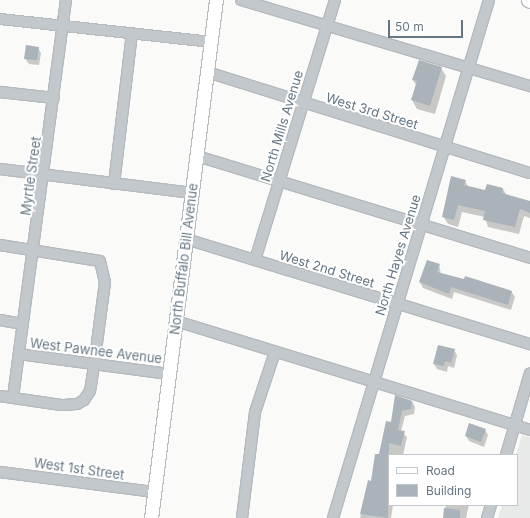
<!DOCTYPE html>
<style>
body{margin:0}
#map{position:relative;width:530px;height:518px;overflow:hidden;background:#fafaf8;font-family:Inter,sans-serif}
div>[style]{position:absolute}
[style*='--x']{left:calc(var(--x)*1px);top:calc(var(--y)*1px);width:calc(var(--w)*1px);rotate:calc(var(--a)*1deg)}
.built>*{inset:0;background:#e8e9e9}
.shadow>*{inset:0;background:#0003}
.building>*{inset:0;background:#aab3b9}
.roads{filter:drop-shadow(1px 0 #b5babe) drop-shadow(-1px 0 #b5babe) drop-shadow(0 1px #b5babe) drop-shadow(0 -1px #b5babe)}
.minor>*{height:10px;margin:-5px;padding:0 5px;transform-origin:5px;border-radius:5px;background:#c3c8cc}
.major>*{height:13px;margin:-6.5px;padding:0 6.5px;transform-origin:6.5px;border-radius:6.5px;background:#fff}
span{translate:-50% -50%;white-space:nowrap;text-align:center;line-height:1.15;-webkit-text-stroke:4px #fff;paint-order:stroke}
.street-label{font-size:13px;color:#657683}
.legend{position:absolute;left:388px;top:454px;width:130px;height:52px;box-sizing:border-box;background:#fff;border:1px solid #c1c8cd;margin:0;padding:5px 7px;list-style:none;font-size:12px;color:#657683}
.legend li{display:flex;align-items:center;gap:8px;height:20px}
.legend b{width:20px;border:1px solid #c1c8cd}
.scale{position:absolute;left:388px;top:20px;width:75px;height:18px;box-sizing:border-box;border:2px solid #657683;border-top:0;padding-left:5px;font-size:12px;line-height:14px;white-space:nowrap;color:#657683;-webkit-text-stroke:3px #fff;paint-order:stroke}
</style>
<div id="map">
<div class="built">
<div style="clip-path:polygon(522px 435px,530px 437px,530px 518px,498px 518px,502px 505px,517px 505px,516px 455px)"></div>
</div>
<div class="shadow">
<div style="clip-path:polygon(38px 48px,41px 53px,39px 65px,29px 64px,25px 58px)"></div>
<div style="clip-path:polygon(441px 68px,446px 76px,435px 114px,417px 109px,412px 100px,416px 85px,413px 80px)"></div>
<div style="clip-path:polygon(465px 181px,469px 188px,486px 192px,503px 189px,507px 196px,530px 202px,530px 218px,524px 216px,519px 234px,488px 227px,485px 217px,462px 212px,458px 227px,448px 224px,443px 216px)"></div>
<div style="clip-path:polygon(439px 265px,441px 274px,511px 291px,515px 297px,511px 310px,454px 292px,452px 299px,423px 288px,420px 282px)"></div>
<div style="clip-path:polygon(454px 350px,457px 355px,454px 368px,448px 366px,447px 372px,437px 369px,434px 364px)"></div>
<div style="clip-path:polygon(396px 396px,412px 401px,415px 407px,414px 414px,405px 416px,401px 431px,407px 437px,403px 455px,389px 455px,389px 505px,393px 505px,391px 518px,360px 518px,369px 481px,372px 482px,392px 423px)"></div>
<div style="clip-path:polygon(485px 430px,488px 435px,484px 447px,469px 441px,466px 436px)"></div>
<div style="clip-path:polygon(446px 505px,469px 505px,466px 518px,444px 518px)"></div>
</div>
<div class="building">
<div style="clip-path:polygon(26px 45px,39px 47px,37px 60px,24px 59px)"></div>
<div style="clip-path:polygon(419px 60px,442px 67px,430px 106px,411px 100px,417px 81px,412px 80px)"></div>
<div style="clip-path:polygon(451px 176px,466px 180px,464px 185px,485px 190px,487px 184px,503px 188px,502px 193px,530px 201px,530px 213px,520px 209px,515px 227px,483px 220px,485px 211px,458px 205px,454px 220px,442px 217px)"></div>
<div style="clip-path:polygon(427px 260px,440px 264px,437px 272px,464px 279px,465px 276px,512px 291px,508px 305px,451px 287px,449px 294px,419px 282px)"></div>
<div style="clip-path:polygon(438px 345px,455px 349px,451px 363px,445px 361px,444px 366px,433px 364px)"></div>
<div style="clip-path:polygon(395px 395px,412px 401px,411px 409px,402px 411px,398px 430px,405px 431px,401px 446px,389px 443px,388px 518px,360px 514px,368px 480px,371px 481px,375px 454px,379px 454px,386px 421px,391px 422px)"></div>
<div style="clip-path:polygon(469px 423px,486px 429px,481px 442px,465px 436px)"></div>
<div style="clip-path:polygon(444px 508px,460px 510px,460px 518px,443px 518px)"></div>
</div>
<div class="roads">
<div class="minor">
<div style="--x:241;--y:0;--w:302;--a:16.6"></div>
<div style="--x:0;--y:19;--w:212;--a:6.2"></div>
<div style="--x:207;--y:72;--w:338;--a:17.4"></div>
<div style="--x:0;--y:92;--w:54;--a:6.3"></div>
<div style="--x:197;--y:156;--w:348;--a:17"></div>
<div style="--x:0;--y:169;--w:193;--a:7.1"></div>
<div style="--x:114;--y:184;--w:151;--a:-83.2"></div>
<div style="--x:186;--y:239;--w:360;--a:17"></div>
<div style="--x:0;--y:245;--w:101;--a:9.1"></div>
<div style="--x:100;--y:261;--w:22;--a:77"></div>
<div style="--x:105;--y:282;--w:85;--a:97.5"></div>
<div style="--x:94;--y:366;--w:25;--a:99"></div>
<div style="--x:90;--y:391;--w:11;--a:124"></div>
<div style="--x:84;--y:400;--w:8;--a:150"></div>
<div style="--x:77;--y:404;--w:16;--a:176"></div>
<div style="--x:61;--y:405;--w:62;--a:-171.6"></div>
<div style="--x:255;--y:260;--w:272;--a:-72.9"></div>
<div style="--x:0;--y:320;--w:22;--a:10"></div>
<div style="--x:176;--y:321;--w:370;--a:17.1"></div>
<div style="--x:19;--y:354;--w:151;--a:7.6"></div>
<div style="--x:13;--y:397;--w:401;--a:-82.4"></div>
<div style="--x:506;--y:455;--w:85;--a:-73.7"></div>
<div style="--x:0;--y:472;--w:155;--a:7.4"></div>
<div style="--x:242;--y:518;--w:107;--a:-83"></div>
<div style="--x:255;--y:412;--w:63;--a:-71.6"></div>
<div style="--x:333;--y:518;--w:541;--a:-73.24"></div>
<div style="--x:487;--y:518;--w:14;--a:-73"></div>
</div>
<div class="major">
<div style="--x:528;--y:0;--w:2;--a:27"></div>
<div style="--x:151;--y:518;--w:522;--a:-82.85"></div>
</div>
</div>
<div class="street-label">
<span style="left:372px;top:111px;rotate:17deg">West 3rd Street</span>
<span style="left:282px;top:126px;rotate:-73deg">North Mills Avenue</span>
<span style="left:31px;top:176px;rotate:-82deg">Myrtle Street</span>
<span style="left:398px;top:255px;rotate:-73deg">North Hayes Avenue</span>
<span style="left:184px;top:259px;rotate:-83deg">North Buffalo Bill Avenue</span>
<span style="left:327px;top:269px;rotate:17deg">West 2nd Street</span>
<span style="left:96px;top:351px;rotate:7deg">West Pawnee Avenue</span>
<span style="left:79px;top:469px;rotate:8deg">West 1st Street</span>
</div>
<ul class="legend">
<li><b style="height:5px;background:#fff"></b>Road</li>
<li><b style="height:11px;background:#aab3b9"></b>Building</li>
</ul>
<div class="scale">50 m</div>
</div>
